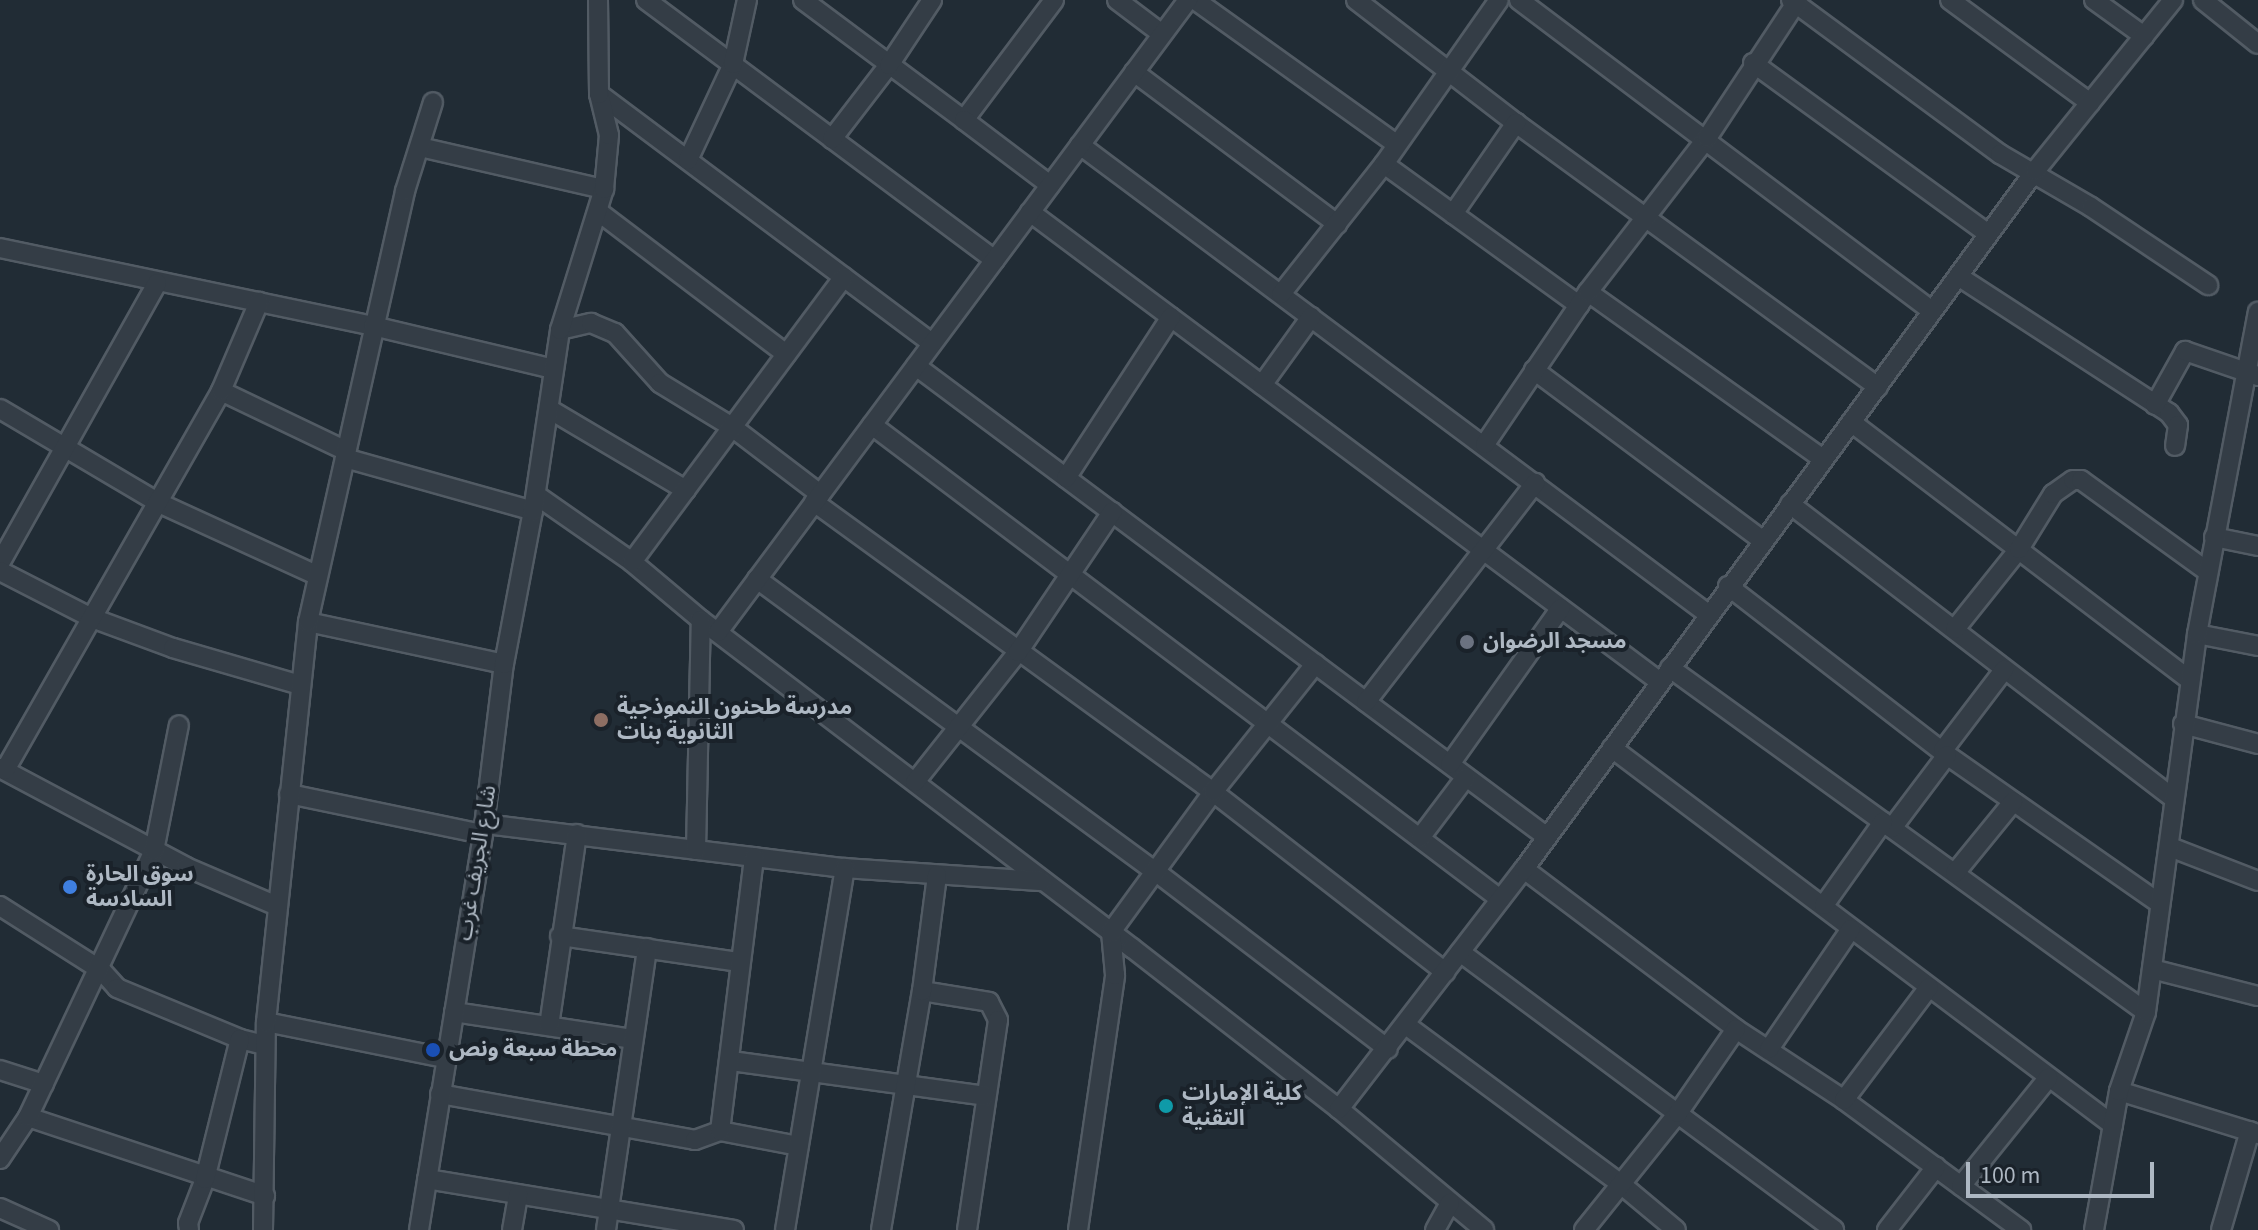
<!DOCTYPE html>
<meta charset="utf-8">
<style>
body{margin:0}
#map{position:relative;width:2258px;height:1230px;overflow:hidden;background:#212c35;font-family:"Source Sans 3","Noto Sans Arabic",sans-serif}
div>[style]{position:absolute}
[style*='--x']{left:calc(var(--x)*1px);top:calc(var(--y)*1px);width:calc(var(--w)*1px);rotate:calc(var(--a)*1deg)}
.roads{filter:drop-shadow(2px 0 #525b64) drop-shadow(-2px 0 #525b64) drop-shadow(0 2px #525b64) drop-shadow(0 -2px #525b64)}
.minor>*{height:18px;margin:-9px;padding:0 9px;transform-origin:9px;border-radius:9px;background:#343d46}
.dots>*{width:22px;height:22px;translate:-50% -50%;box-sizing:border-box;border:4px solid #1a222a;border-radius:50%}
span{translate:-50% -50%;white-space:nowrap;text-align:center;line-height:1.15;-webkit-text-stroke:8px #1a222a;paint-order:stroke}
.poi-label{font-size:22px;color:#aeb8c3;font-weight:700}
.left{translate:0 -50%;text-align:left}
.street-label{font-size:22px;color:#aeb8c3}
.scale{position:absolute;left:1966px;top:1162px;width:188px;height:36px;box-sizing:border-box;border:4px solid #aeb8c3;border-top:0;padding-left:10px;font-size:24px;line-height:28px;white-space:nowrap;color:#aeb8c3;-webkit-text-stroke:6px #1a222a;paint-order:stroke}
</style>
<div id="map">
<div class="roads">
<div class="minor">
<div style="--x:646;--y:0;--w:435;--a:36.7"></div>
<div style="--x:803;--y:0;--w:201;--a:36.7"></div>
<div style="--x:964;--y:120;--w:150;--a:-53.1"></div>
<div style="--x:1117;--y:0;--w:56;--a:37.1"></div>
<div style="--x:1195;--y:0;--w:247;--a:35.6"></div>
<div style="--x:1356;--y:0;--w:202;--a:37.6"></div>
<div style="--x:1516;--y:123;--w:448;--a:36.1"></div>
<div style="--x:1519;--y:0;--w:517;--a:36.98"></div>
<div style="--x:1791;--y:0;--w:260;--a:36.4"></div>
<div style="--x:2000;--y:154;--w:105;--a:30.2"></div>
<div style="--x:2091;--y:207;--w:141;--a:33.7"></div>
<div style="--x:1950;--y:0;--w:174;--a:36.3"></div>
<div style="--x:2094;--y:0;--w:62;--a:35.8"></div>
<div style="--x:2203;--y:0;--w:70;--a:38.7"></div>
<div style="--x:1753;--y:63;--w:291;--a:36"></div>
<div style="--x:1134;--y:72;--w:254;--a:36.8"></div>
<div style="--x:599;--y:94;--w:416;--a:36.8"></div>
<div style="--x:964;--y:120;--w:108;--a:37.1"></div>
<div style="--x:832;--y:139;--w:93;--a:-52.4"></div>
<div style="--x:889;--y:65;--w:78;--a:-56.5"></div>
<div style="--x:1080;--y:145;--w:784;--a:36.75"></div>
<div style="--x:420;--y:147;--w:189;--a:12.9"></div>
<div style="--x:688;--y:160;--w:106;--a:-64.9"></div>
<div style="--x:733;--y:64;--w:66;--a:-77.7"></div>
<div style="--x:1384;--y:164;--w:241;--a:35.9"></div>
<div style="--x:599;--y:212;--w:235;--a:37.2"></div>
<div style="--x:1030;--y:212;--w:786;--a:36.72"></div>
<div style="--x:1453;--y:214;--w:111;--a:-55.3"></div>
<div style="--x:0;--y:248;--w:381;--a:11.8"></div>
<div style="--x:373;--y:326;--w:185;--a:13.4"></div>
<div style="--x:1958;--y:276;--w:252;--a:33"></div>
<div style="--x:2169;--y:413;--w:15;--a:53"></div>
<div style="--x:2178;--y:425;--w:21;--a:98"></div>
<div style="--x:1588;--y:292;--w:288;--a:35.4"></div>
<div style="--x:1281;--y:294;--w:166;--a:-51.6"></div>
<div style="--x:1384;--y:164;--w:200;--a:-55"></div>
<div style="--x:560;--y:330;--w:32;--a:-13"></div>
<div style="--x:591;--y:323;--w:26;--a:23"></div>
<div style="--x:615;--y:333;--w:67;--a:48"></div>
<div style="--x:660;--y:383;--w:84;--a:31.4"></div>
<div style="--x:732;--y:427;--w:111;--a:37.3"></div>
<div style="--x:916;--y:366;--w:787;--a:36.74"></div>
<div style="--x:1534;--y:370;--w:286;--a:36.7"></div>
<div style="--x:1262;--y:385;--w:84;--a:-54.2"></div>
<div style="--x:221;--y:391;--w:139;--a:25.6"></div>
<div style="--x:2155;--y:405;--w:62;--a:-60.9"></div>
<div style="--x:2185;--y:351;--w:77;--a:18.9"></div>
<div style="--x:0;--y:409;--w:185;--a:30.6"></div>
<div style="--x:159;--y:503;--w:173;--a:24.6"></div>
<div style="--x:549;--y:409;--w:159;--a:30.6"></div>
<div style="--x:1851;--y:422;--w:426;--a:37.3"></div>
<div style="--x:872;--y:425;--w:787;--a:37.04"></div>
<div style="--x:1485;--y:444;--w:184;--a:-55.9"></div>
<div style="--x:1588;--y:292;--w:195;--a:-52.3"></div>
<div style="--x:1707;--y:138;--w:165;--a:-56.6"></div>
<div style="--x:345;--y:458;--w:195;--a:15.7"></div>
<div style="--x:1066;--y:478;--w:192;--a:-56.9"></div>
<div style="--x:536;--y:495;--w:117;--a:34.9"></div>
<div style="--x:632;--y:562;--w:90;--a:40"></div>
<div style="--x:701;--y:620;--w:542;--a:37.27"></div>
<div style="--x:1132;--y:948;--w:262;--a:37.9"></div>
<div style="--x:1339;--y:1109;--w:189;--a:39.8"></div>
<div style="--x:814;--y:502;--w:493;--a:36"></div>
<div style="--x:1213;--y:792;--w:294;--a:37.8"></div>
<div style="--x:1790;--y:504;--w:483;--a:37.5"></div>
<div style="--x:2214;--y:537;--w:45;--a:11.6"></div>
<div style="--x:632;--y:562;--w:355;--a:-53.4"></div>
<div style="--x:0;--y:563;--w:321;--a:-60.7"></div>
<div style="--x:0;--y:571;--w:103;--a:27.1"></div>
<div style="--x:92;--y:618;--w:86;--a:20.3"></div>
<div style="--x:173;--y:648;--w:132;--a:16.2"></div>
<div style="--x:757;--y:579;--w:494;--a:36.3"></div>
<div style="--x:1155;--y:871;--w:293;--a:37.4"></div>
<div style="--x:1728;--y:586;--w:277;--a:37.7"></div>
<div style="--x:1947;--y:755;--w:257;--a:34.9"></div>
<div style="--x:308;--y:622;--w:200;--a:12.1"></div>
<div style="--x:1955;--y:629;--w:102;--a:-51.3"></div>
<div style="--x:2019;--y:549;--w:65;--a:-58.3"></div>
<div style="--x:2053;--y:494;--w:24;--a:-35"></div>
<div style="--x:2073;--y:480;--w:8;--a:0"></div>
<div style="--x:2081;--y:480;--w:157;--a:35.9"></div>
<div style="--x:718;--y:632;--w:788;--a:-53.36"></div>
<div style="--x:2197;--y:634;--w:62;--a:11.1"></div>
<div style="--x:1670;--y:668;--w:587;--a:35.86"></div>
<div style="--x:1366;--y:702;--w:277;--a:-52.3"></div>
<div style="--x:2183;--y:724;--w:78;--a:14.9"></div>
<div style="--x:1612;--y:748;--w:627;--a:36.96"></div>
<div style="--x:1943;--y:750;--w:101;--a:-52.7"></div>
<div style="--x:1450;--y:764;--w:191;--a:-54.6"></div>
<div style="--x:0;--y:768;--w:211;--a:28"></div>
<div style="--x:186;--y:867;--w:99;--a:23.2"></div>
<div style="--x:5;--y:770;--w:436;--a:-60.3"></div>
<div style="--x:221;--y:391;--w:97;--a:-66.9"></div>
<div style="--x:915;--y:782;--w:166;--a:-51.6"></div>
<div style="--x:1018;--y:652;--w:169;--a:-56.1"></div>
<div style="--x:289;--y:794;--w:198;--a:11.7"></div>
<div style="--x:485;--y:824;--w:363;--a:7"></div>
<div style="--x:845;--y:868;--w:197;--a:3.8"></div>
<div style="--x:1892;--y:828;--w:91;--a:-53"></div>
<div style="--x:1420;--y:838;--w:76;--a:-53"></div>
<div style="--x:2170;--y:847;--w:94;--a:21.1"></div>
<div style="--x:696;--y:850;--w:230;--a:-88.8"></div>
<div style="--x:1524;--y:869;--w:266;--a:37"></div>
<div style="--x:1736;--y:1029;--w:129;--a:33.3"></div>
<div style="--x:1844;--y:1100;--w:220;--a:36.3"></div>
<div style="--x:1955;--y:873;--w:92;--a:-50.8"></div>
<div style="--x:1824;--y:905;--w:102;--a:-54.6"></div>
<div style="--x:0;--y:906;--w:120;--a:32.4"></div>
<div style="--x:101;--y:970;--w:24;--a:48"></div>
<div style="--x:117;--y:988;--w:133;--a:22.5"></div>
<div style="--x:240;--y:1039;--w:25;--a:14"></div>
<div style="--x:560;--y:936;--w:181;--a:8.3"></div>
<div style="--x:1460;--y:952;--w:466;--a:36.6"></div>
<div style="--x:2152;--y:969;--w:109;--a:14.3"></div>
<div style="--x:922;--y:991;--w:68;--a:9.3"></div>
<div style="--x:989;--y:1002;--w:20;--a:63"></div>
<div style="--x:998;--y:1020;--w:212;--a:98.4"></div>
<div style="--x:454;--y:1012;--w:180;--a:8.6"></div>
<div style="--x:266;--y:1022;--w:183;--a:11.4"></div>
<div style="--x:1406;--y:1025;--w:269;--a:36.5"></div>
<div style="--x:1622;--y:1185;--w:70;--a:39.8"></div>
<div style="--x:549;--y:1026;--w:194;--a:-81.7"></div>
<div style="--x:1769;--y:1049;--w:145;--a:-55.7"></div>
<div style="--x:731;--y:1061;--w:257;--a:7.8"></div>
<div style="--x:0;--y:1070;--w:46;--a:17.7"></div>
<div style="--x:2119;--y:1091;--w:145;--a:17.2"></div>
<div style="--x:440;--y:1094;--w:259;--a:10.2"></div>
<div style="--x:695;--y:1140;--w:27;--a:-20"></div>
<div style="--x:720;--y:1131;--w:80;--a:10.8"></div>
<div style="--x:1844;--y:1100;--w:141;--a:-53"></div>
<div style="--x:1339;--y:1109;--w:303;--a:-52.4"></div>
<div style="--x:1524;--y:869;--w:865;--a:-53.79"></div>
<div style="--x:2035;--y:171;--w:220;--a:-51.1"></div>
<div style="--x:28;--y:1117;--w:250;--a:18.4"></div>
<div style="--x:720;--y:1131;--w:276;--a:-82.9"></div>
<div style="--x:0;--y:1159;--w:50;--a:-56.3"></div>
<div style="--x:28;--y:1117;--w:294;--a:-64.7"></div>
<div style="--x:154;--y:851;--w:128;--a:-78.8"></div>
<div style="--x:427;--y:1179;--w:311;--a:9.4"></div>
<div style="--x:1961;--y:1186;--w:139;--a:-51.1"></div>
<div style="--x:0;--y:1208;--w:54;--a:24.2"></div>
<div style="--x:189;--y:1230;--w:7;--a:-98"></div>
<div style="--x:188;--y:1223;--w:47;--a:-68.9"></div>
<div style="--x:205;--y:1179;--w:144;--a:-76"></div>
<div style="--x:263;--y:1230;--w:208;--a:-89.2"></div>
<div style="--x:266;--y:1022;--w:402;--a:-84"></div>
<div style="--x:308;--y:622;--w:442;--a:-77.3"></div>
<div style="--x:405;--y:191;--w:93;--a:-72.5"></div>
<div style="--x:419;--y:1230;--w:401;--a:-80.8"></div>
<div style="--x:483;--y:834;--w:171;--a:-83"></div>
<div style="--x:504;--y:664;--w:156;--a:-79.3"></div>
<div style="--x:533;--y:511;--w:183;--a:-81.5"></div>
<div style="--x:560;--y:330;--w:148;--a:-72.7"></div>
<div style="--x:604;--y:189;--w:54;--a:-84.7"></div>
<div style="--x:609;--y:135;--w:42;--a:-103.7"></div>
<div style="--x:599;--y:94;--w:94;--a:-90.6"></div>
<div style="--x:512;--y:1230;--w:36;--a:-80"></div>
<div style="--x:606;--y:1230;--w:285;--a:-81.7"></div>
<div style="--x:785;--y:1230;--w:367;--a:-80.6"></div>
<div style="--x:881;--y:1230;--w:242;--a:-80.3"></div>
<div style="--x:922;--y:991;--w:117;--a:-82.6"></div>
<div style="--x:1078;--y:1230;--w:258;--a:-81.7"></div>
<div style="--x:1115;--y:975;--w:43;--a:-95.3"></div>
<div style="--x:1111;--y:932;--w:173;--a:-53.9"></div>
<div style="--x:1213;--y:792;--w:164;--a:-51.4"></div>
<div style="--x:1435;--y:1230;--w:31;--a:-61"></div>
<div style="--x:1584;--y:1230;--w:150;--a:-51.2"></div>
<div style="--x:1678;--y:1113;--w:102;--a:-55.4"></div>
<div style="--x:1887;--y:1230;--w:80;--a:-52.1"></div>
<div style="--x:2094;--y:1230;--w:141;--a:-79.8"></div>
<div style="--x:2119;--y:1091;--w:83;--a:-71.1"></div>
<div style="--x:2146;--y:1012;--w:381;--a:-82.3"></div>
<div style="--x:2197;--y:634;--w:328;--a:-79.3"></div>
<div style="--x:2221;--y:1230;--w:103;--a:-73.7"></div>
</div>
</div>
<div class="dots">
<div style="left:1467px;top:642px;background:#6b7280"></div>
<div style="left:601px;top:720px;background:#8d6e63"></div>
<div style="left:70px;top:887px;background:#3f7fe0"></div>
<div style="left:433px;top:1050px;background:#1a4fb4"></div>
<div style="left:1166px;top:1106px;background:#0f9aa8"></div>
</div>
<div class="poi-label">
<span class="left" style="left:1483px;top:642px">مسجد الرضوان</span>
<span class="left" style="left:617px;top:720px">مدرسة طحنون النموذجية<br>الثانوية بنات</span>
<span class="left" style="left:86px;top:887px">سوق الحارة<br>السادسة</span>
<span class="left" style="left:449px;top:1050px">محطة سبعة ونص</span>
<span class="left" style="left:1182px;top:1106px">كلية الإمارات<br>التقنية</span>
</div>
<div class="street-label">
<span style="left:477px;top:863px;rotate:-81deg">شارع الجريف غرب</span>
</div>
<div class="scale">100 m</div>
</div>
